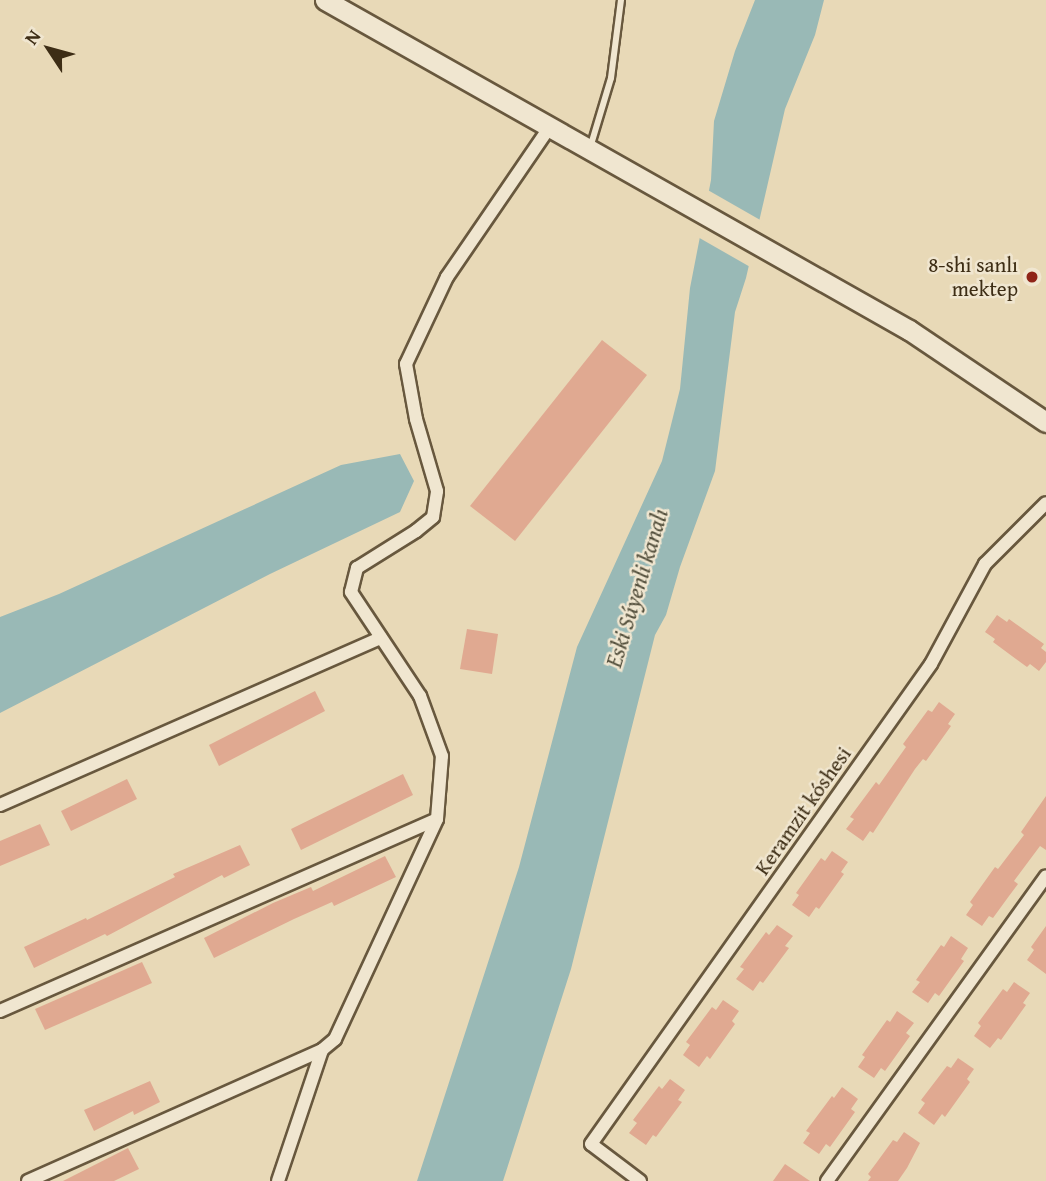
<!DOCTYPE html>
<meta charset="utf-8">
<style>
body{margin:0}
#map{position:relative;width:1046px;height:1181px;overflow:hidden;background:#e8d9b7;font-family:"Gentium Book Plus",serif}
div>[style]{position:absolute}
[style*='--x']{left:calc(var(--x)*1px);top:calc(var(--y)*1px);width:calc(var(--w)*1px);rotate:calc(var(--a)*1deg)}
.water>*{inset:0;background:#99b9b6}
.pier>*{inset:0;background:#e8d9b7}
.building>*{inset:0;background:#e0a991}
.roads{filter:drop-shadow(2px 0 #68583e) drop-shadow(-2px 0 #68583e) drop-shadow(0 2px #68583e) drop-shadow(0 -2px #68583e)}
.lane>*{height:6px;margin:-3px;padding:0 3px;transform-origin:3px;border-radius:3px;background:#f0e6d0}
.street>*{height:12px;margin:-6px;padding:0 6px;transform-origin:6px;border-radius:6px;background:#f0e6d0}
.secondary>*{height:19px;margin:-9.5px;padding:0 9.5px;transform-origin:9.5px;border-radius:9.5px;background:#f0e6d0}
.dots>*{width:19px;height:19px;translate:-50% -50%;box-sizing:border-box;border:4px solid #f0e6d0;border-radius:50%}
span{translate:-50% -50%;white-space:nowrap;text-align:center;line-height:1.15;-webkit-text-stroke:5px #f0e6d0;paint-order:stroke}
.poi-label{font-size:21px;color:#3d2d15}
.right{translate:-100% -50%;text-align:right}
.street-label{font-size:21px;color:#3d2d15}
.water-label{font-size:23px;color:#54503d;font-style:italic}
.north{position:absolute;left:14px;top:14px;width:70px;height:70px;-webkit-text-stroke:5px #f0e6d0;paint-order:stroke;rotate:306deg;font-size:19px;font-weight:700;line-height:28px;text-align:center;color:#3d2d15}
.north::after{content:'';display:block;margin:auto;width:24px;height:32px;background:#3d2d15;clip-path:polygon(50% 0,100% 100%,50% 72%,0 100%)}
</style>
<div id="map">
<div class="water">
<div style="clip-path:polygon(755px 0,824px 0,815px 35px,785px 109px,746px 278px,735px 312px,715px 471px,680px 567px,666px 615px,655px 635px,571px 969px,503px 1181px,417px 1181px,519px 867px,577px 647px,662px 461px,680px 389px,690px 288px,711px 180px,714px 121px,735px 51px)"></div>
<div style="clip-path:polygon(400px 454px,414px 481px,400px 512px,270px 574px,0 713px,0 617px,59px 594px,341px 465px)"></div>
</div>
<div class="pier">
<div style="clip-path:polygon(706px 189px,762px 221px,752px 268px,696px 236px)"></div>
</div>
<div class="building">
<div style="clip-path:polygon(602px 340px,647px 375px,515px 541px,470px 506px)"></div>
<div style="clip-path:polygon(997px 615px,1007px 622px,1009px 619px,1044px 644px,1041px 648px,1046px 652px,1046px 662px,1039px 671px,1030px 664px,1027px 667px,993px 642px,995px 639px,985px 632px)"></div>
<div style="clip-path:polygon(467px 629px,498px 634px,492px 674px,460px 669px)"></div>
<div style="clip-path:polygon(315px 691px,325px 711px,219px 766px,209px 745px)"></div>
<div style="clip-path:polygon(939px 702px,955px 714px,948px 724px,951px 726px,926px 761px,923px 759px,915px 769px,873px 833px,870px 831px,863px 841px,846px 829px,854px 819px,850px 817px,876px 782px,879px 785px,906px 747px,903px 744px,928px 710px,932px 712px)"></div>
<div style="clip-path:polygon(403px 774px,413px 795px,301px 850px,291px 829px)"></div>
<div style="clip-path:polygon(127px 779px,137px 799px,71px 831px,61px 811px)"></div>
<div style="clip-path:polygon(1046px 796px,1046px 850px,1040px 846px,1014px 881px,1018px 884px,1009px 896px,993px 918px,989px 916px,982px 926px,966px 915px,973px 905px,970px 902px,995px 867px,998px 869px,1024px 835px,1021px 832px)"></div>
<div style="clip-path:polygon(40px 824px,50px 845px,0 866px,0 841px)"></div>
<div style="clip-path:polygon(240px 845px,250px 865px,224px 878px,222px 875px,107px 936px,105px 934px,34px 968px,24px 947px,86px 918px,87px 920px,175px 877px,173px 874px)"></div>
<div style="clip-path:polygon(832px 851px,848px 862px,841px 872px,844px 874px,819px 909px,816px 907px,809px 917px,792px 905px,799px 895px,796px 893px,821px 858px,825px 861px)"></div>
<div style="clip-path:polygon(385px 856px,396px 877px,334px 906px,332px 902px,294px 919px,214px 958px,204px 938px,273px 903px,311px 887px,313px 891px)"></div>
<div style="clip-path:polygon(777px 925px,793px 936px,785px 946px,789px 948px,763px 983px,760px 981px,753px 991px,736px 979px,744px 969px,740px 967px,766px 932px,769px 935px)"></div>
<div style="clip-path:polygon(1046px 926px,1046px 974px,1027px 960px,1034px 950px,1031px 947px)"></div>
<div style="clip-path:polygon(951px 936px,968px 948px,961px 959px,964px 961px,939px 996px,935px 993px,928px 1003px,912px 992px,920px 982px,916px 980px,941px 945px,944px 947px)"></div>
<div style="clip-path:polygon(142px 962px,152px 983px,45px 1030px,35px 1009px)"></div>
<div style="clip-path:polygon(1014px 982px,1030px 993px,1023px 1003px,1026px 1005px,1001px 1040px,998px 1038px,990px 1048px,974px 1036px,981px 1026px,978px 1023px,1003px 989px,1007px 992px)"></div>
<div style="clip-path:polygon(723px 1000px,739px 1011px,732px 1021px,735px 1024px,710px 1059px,707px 1056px,699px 1067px,683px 1055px,690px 1045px,686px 1042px,712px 1007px,716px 1010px)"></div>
<div style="clip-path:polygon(897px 1011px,914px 1023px,906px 1033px,910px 1036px,885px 1071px,881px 1068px,874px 1078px,858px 1067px,865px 1057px,862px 1055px,887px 1020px,890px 1022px)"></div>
<div style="clip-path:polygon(958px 1058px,974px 1069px,967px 1079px,970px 1082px,945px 1117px,942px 1114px,934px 1125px,918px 1113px,925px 1103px,921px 1100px,947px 1066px,951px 1068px)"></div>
<div style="clip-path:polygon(670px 1079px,685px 1090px,678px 1100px,682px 1102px,656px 1137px,653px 1135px,646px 1145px,629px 1133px,637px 1123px,633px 1120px,659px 1086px,662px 1089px)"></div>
<div style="clip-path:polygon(150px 1081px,160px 1102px,134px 1115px,133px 1111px,94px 1131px,84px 1110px)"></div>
<div style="clip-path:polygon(842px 1087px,858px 1099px,851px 1109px,855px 1112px,830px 1147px,826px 1144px,819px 1154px,803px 1143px,810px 1133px,806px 1131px,832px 1096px,834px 1098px)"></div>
<div style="clip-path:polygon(904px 1132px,920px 1143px,907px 1168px,898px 1181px,868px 1181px,871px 1177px,868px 1174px,877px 1162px,893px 1140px,897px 1142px)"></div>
<div style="clip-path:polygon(128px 1148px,139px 1169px,114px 1181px,63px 1181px)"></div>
<div style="clip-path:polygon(785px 1164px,810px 1181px,773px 1181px)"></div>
</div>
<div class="roads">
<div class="lane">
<div style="--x:590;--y:148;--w:73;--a:-73.3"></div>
<div style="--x:611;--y:78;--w:79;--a:-82.7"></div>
</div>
<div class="street">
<div style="--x:0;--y:805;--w:416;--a:-23.7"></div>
<div style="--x:0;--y:1011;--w:477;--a:-23.7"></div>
<div style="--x:28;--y:1181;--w:322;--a:-24"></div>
<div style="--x:278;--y:1181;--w:138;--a:-71.4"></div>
<div style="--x:322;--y:1050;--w:17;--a:-40"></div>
<div style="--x:335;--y:1039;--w:242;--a:-65.1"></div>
<div style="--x:437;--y:819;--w:63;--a:-85.5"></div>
<div style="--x:442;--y:756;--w:64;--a:-110.1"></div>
<div style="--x:420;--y:696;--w:125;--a:-123.6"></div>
<div style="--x:351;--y:592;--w:25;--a:-76"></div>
<div style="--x:357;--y:568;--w:70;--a:-32.1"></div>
<div style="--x:416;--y:531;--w:22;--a:-39"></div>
<div style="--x:433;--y:517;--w:26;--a:-81"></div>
<div style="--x:437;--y:491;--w:75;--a:-106.3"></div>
<div style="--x:416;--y:419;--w:56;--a:-100.3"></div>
<div style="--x:406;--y:364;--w:96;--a:-64.8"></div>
<div style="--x:447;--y:277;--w:181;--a:-55.6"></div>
<div style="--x:640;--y:1181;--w:61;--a:-142.9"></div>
<div style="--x:591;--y:1144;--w:588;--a:-54.69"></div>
<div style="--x:931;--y:664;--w:114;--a:-61.6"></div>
<div style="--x:985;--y:564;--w:86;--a:-45"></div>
<div style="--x:827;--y:1181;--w:375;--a:-54.3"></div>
</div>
<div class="secondary">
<div style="--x:325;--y:0;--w:671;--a:29.47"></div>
<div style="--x:909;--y:330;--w:165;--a:33.9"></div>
</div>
</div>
<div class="dots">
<div style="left:1032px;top:277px;background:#8f2418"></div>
</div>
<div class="poi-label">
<span class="right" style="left:1018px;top:277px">8-shi sanlı<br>mektep</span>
</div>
<div class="street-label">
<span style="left:803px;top:811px;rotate:-55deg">Keramzit kóshesi</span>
</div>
<div class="water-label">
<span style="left:637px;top:588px;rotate:-73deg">Eski Súyenli kanalı</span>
</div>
<div class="north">N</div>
</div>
